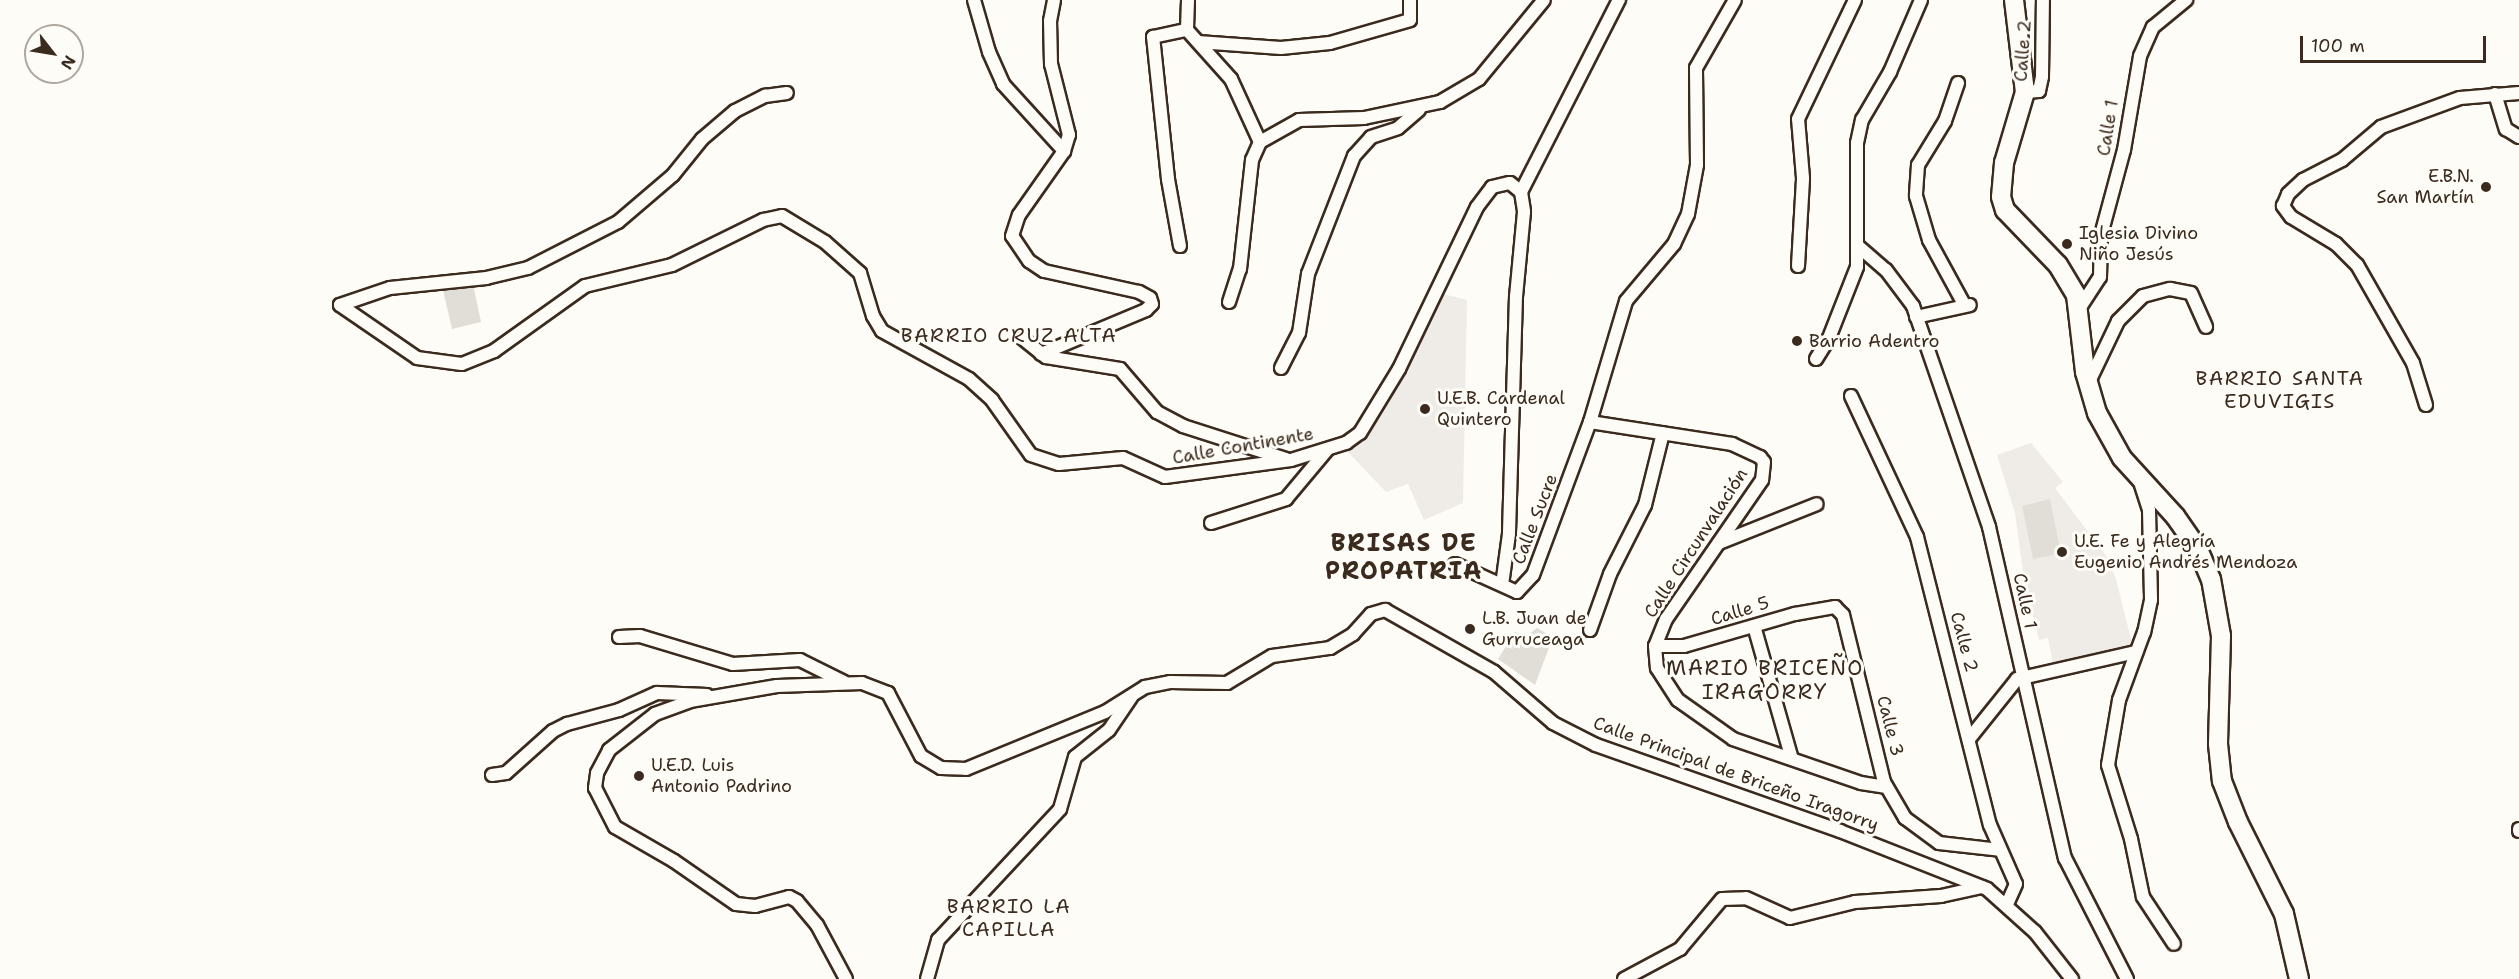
<!DOCTYPE html>
<meta charset="utf-8">
<style>
body{margin:0}
#map{position:relative;width:2519px;height:979px;overflow:hidden;background:#fdfcf7;font-family:"Shantell Sans",sans-serif}
div>[style]{position:absolute}
[style*='--x']{left:calc(var(--x)*1px);top:calc(var(--y)*1px);width:calc(var(--w)*1px);rotate:calc(var(--a)*1deg)}
.built>*{inset:0;background:#efece7}
.green>*{inset:0;background:#e1ded7}
.roads{filter:drop-shadow(2px 0 #3b2a1e) drop-shadow(-2px 0 #3b2a1e) drop-shadow(0 2px #3b2a1e) drop-shadow(0 -2px #3b2a1e)}
.street>*{height:12px;margin:-6px;padding:0 6px;transform-origin:6px;border-radius:6px;background:#fdfcf7}
.secondary>*{height:18px;margin:-9px;padding:0 9px;transform-origin:9px;border-radius:9px;background:#fdfcf7}
.dots>*{width:16px;height:16px;translate:-50% -50%;box-sizing:border-box;border:3px solid #fdfcf7;border-radius:50%}
span{translate:-50% -50%;white-space:nowrap;text-align:center;line-height:1.15;-webkit-text-stroke:6px #fdfcf7;paint-order:stroke}
.street-label{font-size:18px;color:#3b2a1e}
.poi-label{font-size:18px;color:#3b2a1e}
.right{translate:-100% -50%;text-align:right}
.left{translate:0 -50%;text-align:left}
.neighbourhood-label{font-size:20px;color:#3b2a1e;letter-spacing:1.5px}
.quarter-label{font-size:21px;color:#3b2a1e;letter-spacing:1.5px}
.district-label{font-size:24px;color:#3b2a1e;font-weight:700;letter-spacing:1.5px}
.north{position:absolute;left:24px;top:24px;width:60px;height:60px;box-sizing:border-box;background:#fdfcf7;border:2px solid #afa8a0;border-radius:50%;rotate:121deg;font-size:16px;font-weight:700;line-height:24px;text-align:center;color:#3b2a1e}
.north::after{content:'';display:block;margin:auto;width:21px;height:27px;background:#3b2a1e;clip-path:polygon(50% 0,100% 100%,50% 72%,0 100%)}
.scale{position:absolute;left:2300px;top:36px;width:186px;height:27px;box-sizing:border-box;border:3px solid #3b2a1e;border-top:0;padding-left:8px;font-size:18px;line-height:21px;white-space:nowrap;color:#3b2a1e;-webkit-text-stroke:4px #fdfcf7;paint-order:stroke}
</style>
<div id="map">
<div class="built">
<div style="clip-path:polygon(1439px 293px,1467px 300px,1463px 503px,1424px 520px,1408px 484px,1386px 492px,1347px 451px,1382px 415px)"></div>
<div style="clip-path:polygon(2031px 443px,2063px 482px,2055px 488px,2107px 557px,2116px 579px,2133px 647px,2053px 663px,2048px 638px,2039px 640px,2024px 580px,2015px 513px,1997px 455px)"></div>
</div>
<div class="green">
<div style="clip-path:polygon(473px 284px,481px 322px,452px 329px,443px 290px)"></div>
<div style="clip-path:polygon(2050px 499px,2061px 553px,2033px 559px,2022px 506px)"></div>
<div style="clip-path:polygon(1537px 628px,1553px 637px,1535px 685px,1498px 659px,1515px 632px,1528px 635px)"></div>
</div>
<div class="roads">
<div class="street">
<div style="--x:974;--y:0;--w:54;--a:73.9"></div>
<div style="--x:989;--y:52;--w:35;--a:66"></div>
<div style="--x:1003;--y:84;--w:91;--a:47.7"></div>
<div style="--x:1188;--y:0;--w:30;--a:92"></div>
<div style="--x:1187;--y:30;--w:66;--a:48.1"></div>
<div style="--x:1231;--y:79;--w:69;--a:65.3"></div>
<div style="--x:1198;--y:42;--w:83;--a:4.1"></div>
<div style="--x:1281;--y:48;--w:49;--a:-5.8"></div>
<div style="--x:1330;--y:43;--w:83;--a:-16"></div>
<div style="--x:1410;--y:20;--w:20;--a:-90"></div>
<div style="--x:1958;--y:83;--w:40;--a:108.9"></div>
<div style="--x:1945;--y:121;--w:52;--a:121.5"></div>
<div style="--x:1918;--y:165;--w:31;--a:94"></div>
<div style="--x:1916;--y:196;--w:46;--a:73.5"></div>
<div style="--x:1929;--y:240;--w:75;--a:61.4"></div>
<div style="--x:2025;--y:92;--w:14;--a:-4"></div>
<div style="--x:2039;--y:91;--w:14;--a:-78"></div>
<div style="--x:2042;--y:77;--w:77;--a:-89.3"></div>
<div style="--x:2495;--y:94;--w:37;--a:73"></div>
<div style="--x:2506;--y:129;--w:15;--a:32"></div>
<div style="--x:1260;--y:142;--w:45;--a:-29.4"></div>
<div style="--x:1299;--y:120;--w:65;--a:-1.8"></div>
<div style="--x:1364;--y:118;--w:78;--a:-11.9"></div>
<div style="--x:1440;--y:102;--w:45;--a:-30.5"></div>
<div style="--x:1479;--y:79;--w:102;--a:-50.6"></div>
<div style="--x:1521;--y:192;--w:216;--a:-63"></div>
<div style="--x:1180;--y:246;--w:68;--a:-100.2"></div>
<div style="--x:1168;--y:179;--w:143;--a:-96"></div>
<div style="--x:1153;--y:37;--w:35;--a:-12"></div>
<div style="--x:1858;--y:246;--w:37;--a:41"></div>
<div style="--x:1886;--y:270;--w:45;--a:53.1"></div>
<div style="--x:1913;--y:306;--w:234;--a:71"></div>
<div style="--x:1989;--y:527;--w:340;--a:77.1"></div>
<div style="--x:2065;--y:858;--w:136;--a:62.9"></div>
<div style="--x:1798;--y:266;--w:88;--a:-86.7"></div>
<div style="--x:1803;--y:178;--w:59;--a:-94.8"></div>
<div style="--x:1798;--y:119;--w:132;--a:-64.4"></div>
<div style="--x:1229;--y:302;--w:35;--a:-72"></div>
<div style="--x:1240;--y:269;--w:110;--a:-83.7"></div>
<div style="--x:1252;--y:160;--w:20;--a:-66"></div>
<div style="--x:340;--y:305;--w:93;--a:34.5"></div>
<div style="--x:417;--y:358;--w:45;--a:7.6"></div>
<div style="--x:462;--y:364;--w:35;--a:-22"></div>
<div style="--x:494;--y:351;--w:112;--a:-35.5"></div>
<div style="--x:585;--y:286;--w:89;--a:-13.6"></div>
<div style="--x:672;--y:265;--w:102;--a:-26.3"></div>
<div style="--x:763;--y:220;--w:19;--a:-12"></div>
<div style="--x:782;--y:216;--w:50;--a:31.2"></div>
<div style="--x:825;--y:242;--w:47;--a:41.5"></div>
<div style="--x:860;--y:273;--w:45;--a:73.2"></div>
<div style="--x:873;--y:316;--w:17;--a:59"></div>
<div style="--x:882;--y:331;--w:99;--a:28.9"></div>
<div style="--x:969;--y:379;--w:31;--a:42"></div>
<div style="--x:992;--y:400;--w:67;--a:54.7"></div>
<div style="--x:1031;--y:455;--w:29;--a:18"></div>
<div style="--x:1059;--y:464;--w:64;--a:-5.4"></div>
<div style="--x:1123;--y:458;--w:46;--a:24.3"></div>
<div style="--x:1165;--y:477;--w:127;--a:-7.7"></div>
<div style="--x:1291;--y:460;--w:58;--a:-17.2"></div>
<div style="--x:1346;--y:443;--w:17;--a:-36"></div>
<div style="--x:1360;--y:433;--w:75;--a:-58.6"></div>
<div style="--x:1399;--y:369;--w:180;--a:-64.3"></div>
<div style="--x:1477;--y:207;--w:25;--a:-53"></div>
<div style="--x:1492;--y:187;--w:18;--a:-13"></div>
<div style="--x:1510;--y:183;--w:14;--a:39"></div>
<div style="--x:1521;--y:192;--w:20;--a:81"></div>
<div style="--x:1524;--y:212;--w:84;--a:95.4"></div>
<div style="--x:1516;--y:296;--w:238;--a:91.7"></div>
<div style="--x:1509;--y:534;--w:51;--a:97.8"></div>
<div style="--x:340;--y:305;--w:53;--a:-18.8"></div>
<div style="--x:390;--y:288;--w:97;--a:-5.9"></div>
<div style="--x:486;--y:278;--w:43;--a:-13.4"></div>
<div style="--x:528;--y:268;--w:101;--a:-27.1"></div>
<div style="--x:618;--y:222;--w:72;--a:-40.5"></div>
<div style="--x:673;--y:175;--w:46;--a:-51.1"></div>
<div style="--x:702;--y:139;--w:43;--a:-40.3"></div>
<div style="--x:735;--y:111;--w:34;--a:-27"></div>
<div style="--x:765;--y:96;--w:22;--a:-8"></div>
<div style="--x:2079;--y:309;--w:38;--a:-57"></div>
<div style="--x:2100;--y:277;--w:42;--a:-88.6"></div>
<div style="--x:2101;--y:235;--w:88;--a:-74.9"></div>
<div style="--x:2124;--y:150;--w:95;--a:-80.3"></div>
<div style="--x:2140;--y:56;--w:32;--a:-66"></div>
<div style="--x:2153;--y:27;--w:43;--a:-39.3"></div>
<div style="--x:1916;--y:317;--w:55;--a:-12.5"></div>
<div style="--x:1021;--y:337;--w:32;--a:39"></div>
<div style="--x:1046;--y:357;--w:75;--a:9.2"></div>
<div style="--x:1120;--y:369;--w:57;--a:49.3"></div>
<div style="--x:1157;--y:412;--w:30;--a:28"></div>
<div style="--x:1183;--y:426;--w:108;--a:17.8"></div>
<div style="--x:1041;--y:354;--w:114;--a:-22.7"></div>
<div style="--x:1146;--y:310;--w:8;--a:-45"></div>
<div style="--x:1152;--y:304;--w:6;--a:-108"></div>
<div style="--x:1150;--y:298;--w:13;--a:-151"></div>
<div style="--x:1139;--y:292;--w:97;--a:-167.5"></div>
<div style="--x:1044;--y:271;--w:18;--a:-146"></div>
<div style="--x:1029;--y:261;--w:30;--a:-124"></div>
<div style="--x:1012;--y:236;--w:22;--a:-72"></div>
<div style="--x:1019;--y:215;--w:78;--a:-54.9"></div>
<div style="--x:1064;--y:151;--w:17;--a:-73"></div>
<div style="--x:1069;--y:135;--w:73;--a:-104.2"></div>
<div style="--x:1051;--y:64;--w:43;--a:-91.3"></div>
<div style="--x:1050;--y:21;--w:21;--a:-79"></div>
<div style="--x:1816;--y:359;--w:25;--a:-58"></div>
<div style="--x:1829;--y:338;--w:76;--a:-68.5"></div>
<div style="--x:1857;--y:267;--w:124;--a:-90"></div>
<div style="--x:1857;--y:143;--w:24;--a:-78"></div>
<div style="--x:1862;--y:120;--w:56;--a:-59.7"></div>
<div style="--x:1890;--y:72;--w:78;--a:-66.7"></div>
<div style="--x:1281;--y:368;--w:39;--a:-63"></div>
<div style="--x:1299;--y:333;--w:60;--a:-81.3"></div>
<div style="--x:1308;--y:274;--w:127;--a:-68.7"></div>
<div style="--x:1354;--y:156;--w:25;--a:-48"></div>
<div style="--x:1371;--y:137;--w:28;--a:-18"></div>
<div style="--x:1398;--y:128;--w:28;--a:-41"></div>
<div style="--x:2088;--y:384;--w:70;--a:-64.5"></div>
<div style="--x:2118;--y:321;--w:35;--a:-45"></div>
<div style="--x:2143;--y:296;--w:28;--a:-15"></div>
<div style="--x:2170;--y:289;--w:21;--a:11"></div>
<div style="--x:2191;--y:293;--w:37;--a:66"></div>
<div style="--x:1851;--y:396;--w:156;--a:64.9"></div>
<div style="--x:1917;--y:537;--w:297;--a:75.8"></div>
<div style="--x:1990;--y:825;--w:64;--a:66.2"></div>
<div style="--x:2016;--y:884;--w:22;--a:114"></div>
<div style="--x:2426;--y:405;--w:44;--a:-107.2"></div>
<div style="--x:2413;--y:363;--w:113;--a:-119.7"></div>
<div style="--x:2357;--y:265;--w:30;--a:-135"></div>
<div style="--x:2336;--y:244;--w:52;--a:-149"></div>
<div style="--x:2291;--y:217;--w:14;--a:-126"></div>
<div style="--x:2283;--y:206;--w:13;--a:-67"></div>
<div style="--x:2288;--y:194;--w:21;--a:-43"></div>
<div style="--x:2303;--y:180;--w:44;--a:-27.1"></div>
<div style="--x:2342;--y:160;--w:51;--a:-40.2"></div>
<div style="--x:2381;--y:127;--w:84;--a:-20.2"></div>
<div style="--x:2460;--y:98;--w:59;--a:-4.8"></div>
<div style="--x:1590;--y:422;--w:144;--a:8.8"></div>
<div style="--x:1732;--y:444;--w:31;--a:25"></div>
<div style="--x:1760;--y:457;--w:6;--a:51"></div>
<div style="--x:1764;--y:462;--w:18;--a:96"></div>
<div style="--x:1762;--y:480;--w:169;--a:124.6"></div>
<div style="--x:1666;--y:619;--w:29;--a:112"></div>
<div style="--x:1655;--y:646;--w:22;--a:85"></div>
<div style="--x:1657;--y:668;--w:38;--a:57"></div>
<div style="--x:1678;--y:700;--w:67;--a:35.3"></div>
<div style="--x:1733;--y:739;--w:135;--a:19"></div>
<div style="--x:1861;--y:783;--w:26;--a:9"></div>
<div style="--x:2140;--y:482;--w:29;--a:72"></div>
<div style="--x:2149;--y:510;--w:90;--a:88.7"></div>
<div style="--x:2151;--y:600;--w:33;--a:102"></div>
<div style="--x:2144;--y:632;--w:72;--a:110.2"></div>
<div style="--x:2119;--y:700;--w:66;--a:99.6"></div>
<div style="--x:2108;--y:765;--w:77;--a:72.7"></div>
<div style="--x:2131;--y:839;--w:59;--a:78.3"></div>
<div style="--x:2143;--y:897;--w:56;--a:56.6"></div>
<div style="--x:1211;--y:523;--w:79;--a:-17.7"></div>
<div style="--x:1286;--y:499;--w:64;--a:-50.1"></div>
<div style="--x:1719;--y:543;--w:105;--a:-21.7"></div>
<div style="--x:1455;--y:564;--w:68;--a:24.3"></div>
<div style="--x:1517;--y:592;--w:23;--a:-47"></div>
<div style="--x:1533;--y:575;--w:163;--a:-69.6"></div>
<div style="--x:1590;--y:422;--w:126;--a:-73.4"></div>
<div style="--x:1626;--y:301;--w:75;--a:-49.9"></div>
<div style="--x:1674;--y:244;--w:33;--a:-65"></div>
<div style="--x:1688;--y:214;--w:50;--a:-79.6"></div>
<div style="--x:1697;--y:165;--w:97;--a:-90.6"></div>
<div style="--x:1696;--y:68;--w:78;--a:-60.2"></div>
<div style="--x:1754;--y:626;--w:138;--a:74.1"></div>
<div style="--x:1590;--y:630;--w:59;--a:-70.3"></div>
<div style="--x:1610;--y:574;--w:77;--a:-63.1"></div>
<div style="--x:1645;--y:505;--w:74;--a:-76"></div>
<div style="--x:619;--y:637;--w:21;--a:-3"></div>
<div style="--x:640;--y:636;--w:97;--a:16.8"></div>
<div style="--x:733;--y:664;--w:67;--a:-3.4"></div>
<div style="--x:800;--y:660;--w:49;--a:26.6"></div>
<div style="--x:1655;--y:646;--w:29;--a:0"></div>
<div style="--x:1684;--y:646;--w:116;--a:-16.1"></div>
<div style="--x:1795;--y:614;--w:41;--a:-9.9"></div>
<div style="--x:1835;--y:607;--w:11;--a:45"></div>
<div style="--x:1843;--y:615;--w:172;--a:76.2"></div>
<div style="--x:1884;--y:782;--w:42;--a:59.7"></div>
<div style="--x:1905;--y:818;--w:42;--a:36.3"></div>
<div style="--x:1939;--y:843;--w:61;--a:6.5"></div>
<div style="--x:1969;--y:739;--w:77;--a:-51.3"></div>
<div style="--x:2017;--y:679;--w:122;--a:-12.8"></div>
<div style="--x:492;--y:775;--w:14;--a:-8"></div>
<div style="--x:506;--y:773;--w:63;--a:-41.8"></div>
<div style="--x:553;--y:731;--w:16;--a:-27"></div>
<div style="--x:567;--y:724;--w:54;--a:-15.1"></div>
<div style="--x:619;--y:710;--w:42;--a:-24.1"></div>
<div style="--x:657;--y:693;--w:50;--a:2.3"></div>
<div style="--x:2519;--y:829;--w:2;--a:90"></div>
<div style="--x:846;--y:979;--w:61;--a:-118.2"></div>
<div style="--x:817;--y:925;--w:31;--a:-130"></div>
<div style="--x:797;--y:901;--w:9;--a:-153"></div>
<div style="--x:789;--y:897;--w:35;--a:165"></div>
<div style="--x:755;--y:906;--w:19;--a:-174"></div>
<div style="--x:736;--y:904;--w:75;--a:-145.3"></div>
<div style="--x:674;--y:861;--w:68;--a:-150"></div>
<div style="--x:615;--y:827;--w:44;--a:-117.1"></div>
<div style="--x:595;--y:788;--w:15;--a:-82"></div>
<div style="--x:597;--y:773;--w:26;--a:-62"></div>
<div style="--x:609;--y:750;--w:58;--a:-38"></div>
<div style="--x:655;--y:714;--w:37;--a:-20"></div>
<div style="--x:690;--y:701;--w:88;--a:-9.8"></div>
<div style="--x:777;--y:686;--w:85;--a:-2"></div>
<div style="--x:862;--y:683;--w:28;--a:21"></div>
<div style="--x:888;--y:693;--w:71;--a:62.4"></div>
<div style="--x:921;--y:756;--w:23;--a:31"></div>
<div style="--x:941;--y:768;--w:25;--a:2"></div>
<div style="--x:966;--y:769;--w:150;--a:-22.3"></div>
<div style="--x:1105;--y:712;--w:47;--a:-32"></div>
<div style="--x:1145;--y:687;--w:25;--a:-11"></div>
<div style="--x:1170;--y:682;--w:57;--a:1"></div>
<div style="--x:1227;--y:683;--w:52;--a:-31"></div>
<div style="--x:1272;--y:656;--w:59;--a:-7.9"></div>
<div style="--x:1330;--y:648;--w:27;--a:-31"></div>
<div style="--x:1353;--y:634;--w:27;--a:-48"></div>
<div style="--x:1371;--y:614;--w:15;--a:-16"></div>
<div style="--x:1385;--y:610;--w:125;--a:29.6"></div>
<div style="--x:1494;--y:672;--w:78;--a:40.8"></div>
<div style="--x:1553;--y:723;--w:48;--a:27.1"></div>
<div style="--x:1596;--y:745;--w:259;--a:19.4"></div>
<div style="--x:1840;--y:831;--w:158;--a:21.5"></div>
<div style="--x:1987;--y:889;--w:64;--a:41.9"></div>
<div style="--x:2035;--y:932;--w:60;--a:51.8"></div>
<div style="--x:927;--y:979;--w:41;--a:-74.2"></div>
<div style="--x:938;--y:940;--w:179;--a:-47"></div>
<div style="--x:1060;--y:809;--w:54;--a:-73.9"></div>
<div style="--x:1075;--y:757;--w:43;--a:-38.5"></div>
<div style="--x:1109;--y:730;--w:40;--a:-56"></div>
<div style="--x:1624;--y:979;--w:64;--a:-28.2"></div>
<div style="--x:1680;--y:949;--w:65;--a:-50"></div>
<div style="--x:1722;--y:899;--w:24;--a:-2"></div>
<div style="--x:1746;--y:898;--w:48;--a:24.4"></div>
<div style="--x:1790;--y:918;--w:67;--a:-13.8"></div>
<div style="--x:1855;--y:902;--w:86;--a:-4"></div>
<div style="--x:1941;--y:896;--w:42;--a:-12.4"></div>
</div>
<div class="secondary">
<div style="--x:2014;--y:0;--w:93;--a:83.2"></div>
<div style="--x:2025;--y:92;--w:74;--a:106.5"></div>
<div style="--x:2004;--y:163;--w:34;--a:95"></div>
<div style="--x:2001;--y:197;--w:14;--a:73"></div>
<div style="--x:2005;--y:210;--w:76;--a:46.1"></div>
<div style="--x:2058;--y:265;--w:35;--a:59"></div>
<div style="--x:2076;--y:295;--w:78;--a:83.3"></div>
<div style="--x:2085;--y:372;--w:43;--a:73.7"></div>
<div style="--x:2097;--y:413;--w:51;--a:60.9"></div>
<div style="--x:2122;--y:458;--w:79;--a:47.6"></div>
<div style="--x:2175;--y:516;--w:40;--a:55.1"></div>
<div style="--x:2198;--y:549;--w:33;--a:67"></div>
<div style="--x:2211;--y:579;--w:58;--a:80"></div>
<div style="--x:2221;--y:636;--w:108;--a:91.6"></div>
<div style="--x:2218;--y:744;--w:37;--a:84"></div>
<div style="--x:2222;--y:781;--w:44;--a:68.7"></div>
<div style="--x:2238;--y:822;--w:103;--a:63.4"></div>
<div style="--x:2284;--y:914;--w:67;--a:77"></div>
</div>
</div>
<div class="dots">
<div style="left:2486px;top:187px;background:#3b2a1e"></div>
<div style="left:2067px;top:244px;background:#3b2a1e"></div>
<div style="left:1797px;top:341px;background:#3b2a1e"></div>
<div style="left:1425px;top:409px;background:#3b2a1e"></div>
<div style="left:2062px;top:552px;background:#3b2a1e"></div>
<div style="left:1470px;top:629px;background:#3b2a1e"></div>
<div style="left:639px;top:776px;background:#3b2a1e"></div>
</div>
<div class="street-label">
<span style="left:2023px;top:51px;rotate:-86deg">Calle 2</span>
<span style="left:2108px;top:128px;rotate:-81deg">Calle 1</span>
<span style="left:1243px;top:446px;rotate:-10deg">Calle Continente</span>
<span style="left:1535px;top:519px;rotate:-69deg">Calle Sucre</span>
<span style="left:1696px;top:543px;rotate:-57deg">Calle Circunvalación</span>
<span style="left:2025px;top:601px;rotate:78deg">Calle 1</span>
<span style="left:1740px;top:611px;rotate:-17deg">Calle 5</span>
<span style="left:1964px;top:642px;rotate:75deg">Calle 2</span>
<span style="left:1890px;top:726px;rotate:76deg">Calle 3</span>
<span style="left:1736px;top:774px;rotate:20deg">Calle Principal de Briceño Iragorry</span>
</div>
<div class="poi-label">
<span class="right" style="left:2474px;top:187px">E.B.N.<br>San Martín</span>
<span class="left" style="left:2079px;top:244px">Iglesia Divino<br>Niño Jesús</span>
<span class="left" style="left:1809px;top:341px">Barrio Adentro</span>
<span class="left" style="left:1437px;top:409px">U.E.B. Cardenal<br>Quintero</span>
<span class="left" style="left:2074px;top:552px">U.E. Fe y Alegría<br>Eugenio Andrés Mendoza</span>
<span class="left" style="left:1482px;top:629px">L.B. Juan de<br>Gurruceaga</span>
<span class="left" style="left:651px;top:776px">U.E.D. Luis<br>Antonio Padrino</span>
</div>
<div class="neighbourhood-label">
<span style="left:1009px;top:335px">BARRIO CRUZ ALTA</span>
<span style="left:2280px;top:390px">BARRIO SANTA<br>EDUVIGIS</span>
<span style="left:1009px;top:918px">BARRIO LA<br>CAPILLA</span>
</div>
<div class="quarter-label">
<span style="left:1765px;top:680px">MARIO BRICEÑO<br>IRAGORRY</span>
</div>
<div class="district-label">
<span style="left:1404px;top:558px">BRISAS DE<br>PROPATRIA</span>
</div>
<div class="north">N</div>
<div class="scale">100 m</div>
</div>
